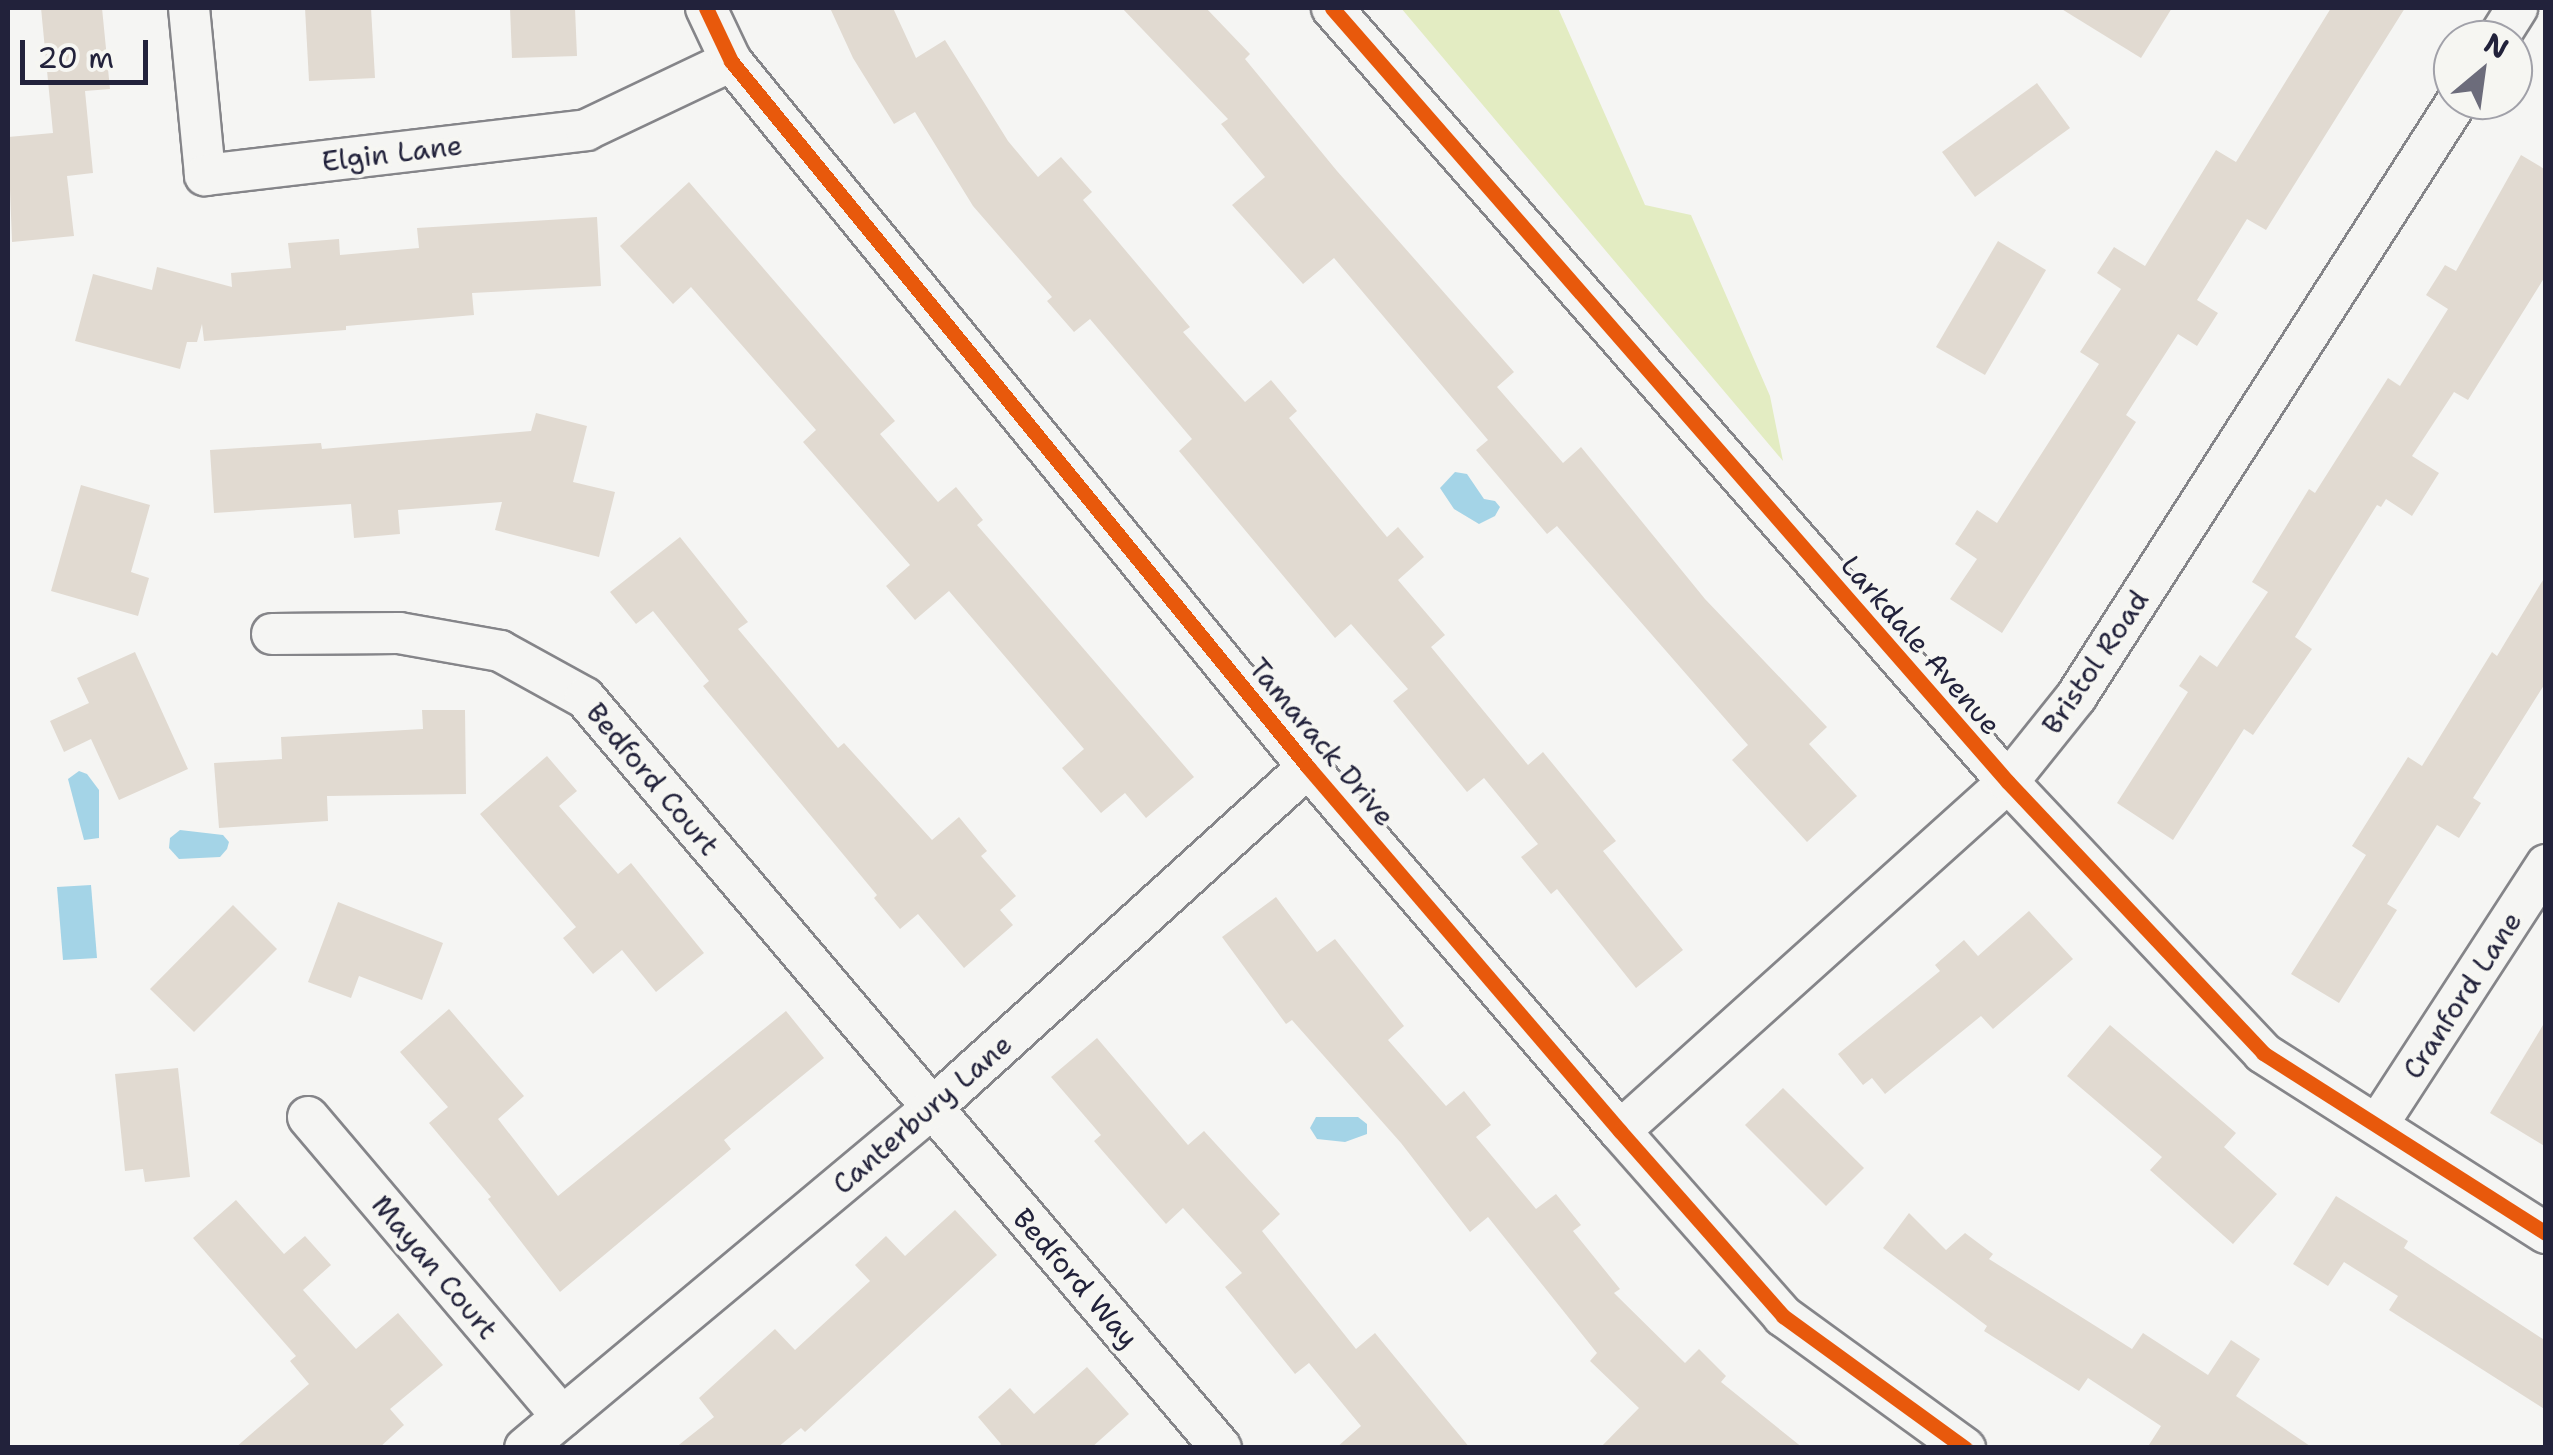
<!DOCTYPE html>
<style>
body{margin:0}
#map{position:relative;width:2553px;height:1455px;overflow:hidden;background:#f5f5f3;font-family:"Shantell Sans",sans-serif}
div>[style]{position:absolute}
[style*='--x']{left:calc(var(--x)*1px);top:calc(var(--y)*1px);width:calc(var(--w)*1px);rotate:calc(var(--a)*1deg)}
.green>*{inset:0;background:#e3ecc2}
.water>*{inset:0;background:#a4d4e7}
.building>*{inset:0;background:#e1dad1}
.roads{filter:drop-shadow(2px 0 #858589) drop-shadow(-2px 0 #858589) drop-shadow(0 2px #858589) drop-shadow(0 -2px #858589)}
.street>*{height:40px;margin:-20px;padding:0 20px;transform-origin:20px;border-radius:20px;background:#f5f5f3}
.cycleway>*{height:15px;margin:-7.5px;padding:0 7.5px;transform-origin:7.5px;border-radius:7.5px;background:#e8590c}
span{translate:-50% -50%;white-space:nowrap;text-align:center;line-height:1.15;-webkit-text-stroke:8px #f6f6f2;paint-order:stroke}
.street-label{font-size:28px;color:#22223b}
.frame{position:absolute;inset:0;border:10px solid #22223b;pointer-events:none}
.north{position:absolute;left:2433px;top:20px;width:100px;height:100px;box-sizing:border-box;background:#f6f6f2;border:2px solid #a1a1a9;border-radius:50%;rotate:29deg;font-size:28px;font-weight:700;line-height:40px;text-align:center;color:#22223b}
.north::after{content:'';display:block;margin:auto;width:35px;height:45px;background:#6c6c7b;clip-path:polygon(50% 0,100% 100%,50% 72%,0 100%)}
.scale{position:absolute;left:20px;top:40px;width:128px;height:45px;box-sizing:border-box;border:5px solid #22223b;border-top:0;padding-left:12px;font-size:30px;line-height:35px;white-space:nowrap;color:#22223b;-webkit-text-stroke:8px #f6f6f2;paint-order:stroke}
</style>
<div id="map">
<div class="green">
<div style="clip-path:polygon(1401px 8px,1558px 8px,1645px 205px,1691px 215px,1770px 396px,1783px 461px)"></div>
</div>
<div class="water">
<div style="clip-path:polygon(1455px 472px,1467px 474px,1484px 499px,1495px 501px,1500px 507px,1495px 516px,1479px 524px,1454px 509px,1440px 488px)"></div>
<div style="clip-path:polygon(79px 771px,87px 774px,99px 790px,99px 838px,84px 840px,68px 779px)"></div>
<div style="clip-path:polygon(180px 830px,223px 835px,229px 842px,227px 849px,220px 857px,179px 859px,169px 848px,170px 838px)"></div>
<div style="clip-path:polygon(91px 885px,97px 958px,63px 960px,57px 887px)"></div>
<div style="clip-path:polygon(1316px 1117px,1358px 1117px,1367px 1124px,1367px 1134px,1345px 1142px,1317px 1139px,1310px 1128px)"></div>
</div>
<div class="building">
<div style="clip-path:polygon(41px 8px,102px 8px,110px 89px,85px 91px,93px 173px,67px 176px,74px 236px,12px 242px,8px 137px,53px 133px)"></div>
<div style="clip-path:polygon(305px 8px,371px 8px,375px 78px,309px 81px)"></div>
<div style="clip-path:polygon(510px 8px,575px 8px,577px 56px,512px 58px)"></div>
<div style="clip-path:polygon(830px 8px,893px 8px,916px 58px,945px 40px,1008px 141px,1038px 177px,1061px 157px,1092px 192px,1083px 200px,1190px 327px,1183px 332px,1245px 402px,1271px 380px,1297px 411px,1289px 418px,1387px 537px,1398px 527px,1424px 557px,1398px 580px,1445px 635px,1431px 647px,1528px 765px,1543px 752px,1616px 841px,1603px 851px,1683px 950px,1636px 988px,1557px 889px,1551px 894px,1521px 857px,1538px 844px,1484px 778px,1467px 792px,1393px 701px,1408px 689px,1351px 624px,1335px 638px,1179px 451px,1192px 439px,1090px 319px,1074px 332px,1047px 301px,1052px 297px,973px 206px,915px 112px,894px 124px,853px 58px)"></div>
<div style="clip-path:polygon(1122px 8px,1206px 8px,1250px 54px,1245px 59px,1337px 171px,1514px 372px,1497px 387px,1563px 463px,1581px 447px,1705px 599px,1827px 727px,1809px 744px,1857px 796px,1807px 842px,1732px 760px,1748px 745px,1557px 526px,1547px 534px,1476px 450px,1488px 440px,1334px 258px,1303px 284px,1232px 205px,1265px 177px,1221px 124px,1228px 119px)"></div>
<div style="clip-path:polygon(2060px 8px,2172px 8px,2141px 58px)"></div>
<div style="clip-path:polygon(2331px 8px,2405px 8px,2266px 230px,2247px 219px,2197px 300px,2218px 313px,2197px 346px,2178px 334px,2126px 415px,2136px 422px,2002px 633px,1950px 599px,1977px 559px,1955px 544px,1977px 510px,1997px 523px,2099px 364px,2080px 352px,2121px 289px,2097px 273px,2114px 247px,2145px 266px,2216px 150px,2236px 162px)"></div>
<div style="clip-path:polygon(2037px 83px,2070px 128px,1975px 197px,1942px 152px)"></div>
<div style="clip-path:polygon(2521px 155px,2546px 170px,2546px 275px,2468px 400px,2454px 392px,2412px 456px,2439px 473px,2412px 516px,2386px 499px,2381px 507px,2377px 505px,2295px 637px,2312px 649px,2253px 735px,2244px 729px,2173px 840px,2117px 803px,2188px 692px,2179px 686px,2200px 655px,2217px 667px,2268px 592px,2252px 582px,2309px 489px,2315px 493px,2388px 378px,2400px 386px,2448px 309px,2426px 295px,2445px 265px,2456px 271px)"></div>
<div style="clip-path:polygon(689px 182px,895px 421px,880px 434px,938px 502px,956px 487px,983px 520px,977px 525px,1194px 777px,1146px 818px,1125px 793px,1101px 813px,1062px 768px,1084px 749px,949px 591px,915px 620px,886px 586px,910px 565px,803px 442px,816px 430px,691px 287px,673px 304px,620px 246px)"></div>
<div style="clip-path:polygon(597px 217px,601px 286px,472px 293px,474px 315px,346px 326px,346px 330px,204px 341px,202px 324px,197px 342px,187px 342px,180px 369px,75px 341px,93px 274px,152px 290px,157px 267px,232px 287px,231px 273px,291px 268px,288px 243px,339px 239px,340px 255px,419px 248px,417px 228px)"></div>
<div style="clip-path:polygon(1998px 241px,2046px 270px,1985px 375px,1936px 347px)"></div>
<div style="clip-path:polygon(536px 413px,587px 426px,573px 482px,615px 492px,599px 557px,495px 530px,502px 502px,398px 510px,400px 534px,354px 538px,351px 504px,214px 513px,210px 450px,321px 443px,322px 449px,531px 431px)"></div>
<div style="clip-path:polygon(81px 485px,150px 505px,131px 572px,149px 578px,138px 616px,51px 591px)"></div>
<div style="clip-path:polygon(680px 537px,748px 622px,738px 629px,838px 748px,844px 743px,932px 840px,959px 817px,987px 851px,981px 856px,1016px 896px,1000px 910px,1013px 925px,964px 968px,918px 914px,900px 929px,874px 898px,877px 895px,703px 686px,709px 681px,653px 611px,636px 624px,610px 592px)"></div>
<div style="clip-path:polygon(2546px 575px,2546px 682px,2473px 798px,2481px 803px,2459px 838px,2437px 825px,2387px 904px,2397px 910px,2339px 1003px,2291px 974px,2366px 855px,2352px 846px,2408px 757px,2422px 766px,2492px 652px,2497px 656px)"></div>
<div style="clip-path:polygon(135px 652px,188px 769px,119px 800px,91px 739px,64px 752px,50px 721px,89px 703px,77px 678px)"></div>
<div style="clip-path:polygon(422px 710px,465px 710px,466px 794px,327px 796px,328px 821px,219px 828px,214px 763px,282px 759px,281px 737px,423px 729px)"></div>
<div style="clip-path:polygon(547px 756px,577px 791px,559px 806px,618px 874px,631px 863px,704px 953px,656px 992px,622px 950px,593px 974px,563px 938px,576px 927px,480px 814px)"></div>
<div style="clip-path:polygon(1276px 897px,1317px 952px,1335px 939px,1404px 1026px,1388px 1040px,1446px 1106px,1464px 1091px,1491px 1125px,1476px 1137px,1536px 1209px,1556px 1194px,1581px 1225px,1573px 1231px,1620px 1289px,1614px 1293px,1685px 1363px,1699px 1349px,1726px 1376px,1721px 1382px,1803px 1448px,1600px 1448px,1639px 1408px,1590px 1361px,1597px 1353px,1488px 1217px,1470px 1232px,1401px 1143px,1292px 1020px,1286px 1024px,1222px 937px)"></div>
<div style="clip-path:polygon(338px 902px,443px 943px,422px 1000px,359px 976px,351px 998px,308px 982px)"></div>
<div style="clip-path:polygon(233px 905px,277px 949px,194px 1032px,150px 989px)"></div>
<div style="clip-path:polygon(2029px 911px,2073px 959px,1993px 1029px,1981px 1016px,1885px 1094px,1872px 1078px,1863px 1085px,1838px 1054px,1940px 971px,1935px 965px,1964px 940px,1978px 956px)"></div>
<div style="clip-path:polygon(449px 1009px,524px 1096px,498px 1119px,558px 1196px,786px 1011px,824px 1058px,724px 1140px,731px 1149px,560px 1292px,488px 1199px,491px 1197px,429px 1123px,448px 1107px,400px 1052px)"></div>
<div style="clip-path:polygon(2546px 1020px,2546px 1147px,2490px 1113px)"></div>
<div style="clip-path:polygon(2110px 1025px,2236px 1133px,2224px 1147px,2277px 1194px,2233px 1244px,2150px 1170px,2162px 1157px,2067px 1076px)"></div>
<div style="clip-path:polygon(1097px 1038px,1188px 1145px,1204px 1131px,1280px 1214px,1262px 1231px,1356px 1349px,1375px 1333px,1470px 1448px,1336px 1448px,1361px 1426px,1309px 1363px,1295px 1374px,1225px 1287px,1242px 1273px,1183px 1208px,1166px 1224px,1094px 1141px,1101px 1135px,1051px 1077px)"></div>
<div style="clip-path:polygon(178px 1068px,190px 1177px,145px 1182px,143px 1169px,125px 1171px,115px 1074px)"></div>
<div style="clip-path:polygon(1783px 1088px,1864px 1168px,1826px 1206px,1745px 1125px)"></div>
<div style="clip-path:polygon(2336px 1196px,2408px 1241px,2404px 1248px,2546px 1341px,2546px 1410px,2389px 1310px,2398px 1296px,2344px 1262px,2328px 1286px,2293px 1264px)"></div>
<div style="clip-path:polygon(236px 1200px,284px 1254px,305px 1236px,331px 1265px,303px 1290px,356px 1349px,398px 1313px,443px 1365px,390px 1409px,404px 1425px,379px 1448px,235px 1448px,309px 1384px,290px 1361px,296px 1356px,193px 1238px)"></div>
<div style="clip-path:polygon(955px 1210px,997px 1255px,805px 1432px,801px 1428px,777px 1448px,675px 1448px,714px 1417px,699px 1398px,775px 1329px,795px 1350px,870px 1281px,855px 1265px,886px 1236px,905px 1256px)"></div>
<div style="clip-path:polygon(1909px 1213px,1946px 1250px,1965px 1233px,1993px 1254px,1989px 1259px,2132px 1349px,2143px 1333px,2208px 1375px,2231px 1340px,2260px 1359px,2236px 1396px,2313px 1448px,2147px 1448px,2161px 1426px,2088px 1378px,2079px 1391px,1984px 1331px,1987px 1326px,1883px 1248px)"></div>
<div style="clip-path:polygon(1087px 1367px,1129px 1414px,1091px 1448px,997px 1448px,1001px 1444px,978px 1417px,1010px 1388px,1034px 1414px)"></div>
</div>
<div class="roads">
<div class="street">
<div style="--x:189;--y:8;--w:168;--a:84.5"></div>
<div style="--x:205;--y:175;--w:384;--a:-6.7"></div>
<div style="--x:586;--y:130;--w:161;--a:-25.4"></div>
<div style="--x:706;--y:8;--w:59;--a:64.7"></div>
<div style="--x:731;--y:61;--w:912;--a:50.74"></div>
<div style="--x:1308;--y:767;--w:479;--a:49.4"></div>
<div style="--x:1620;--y:1131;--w:247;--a:48.6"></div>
<div style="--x:1783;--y:1316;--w:225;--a:36"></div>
<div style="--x:1332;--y:8;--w:1028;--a:48.87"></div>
<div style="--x:2008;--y:782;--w:372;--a:46.7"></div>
<div style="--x:2263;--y:1053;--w:335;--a:32.5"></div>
<div style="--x:2497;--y:40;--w:38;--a:-58"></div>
<div style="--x:272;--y:634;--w:127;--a:-0.5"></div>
<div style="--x:399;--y:633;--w:103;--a:10.1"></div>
<div style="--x:500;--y:651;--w:97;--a:28.9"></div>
<div style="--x:585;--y:698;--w:983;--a:49.7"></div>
<div style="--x:308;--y:1117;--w:393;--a:49.7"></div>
<div style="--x:2378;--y:1124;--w:309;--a:-57"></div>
<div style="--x:1620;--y:1131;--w:522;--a:-41.97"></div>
<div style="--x:2008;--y:782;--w:109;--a:-51.3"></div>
<div style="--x:2076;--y:697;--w:709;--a:-57.39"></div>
<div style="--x:525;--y:1448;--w:529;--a:-39.86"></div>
<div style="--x:931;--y:1109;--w:509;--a:-42.21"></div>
</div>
</div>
<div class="cycleway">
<div style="--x:706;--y:8;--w:59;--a:64.7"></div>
<div style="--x:731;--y:61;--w:912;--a:50.74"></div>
<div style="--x:1308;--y:767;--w:479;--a:49.4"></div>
<div style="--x:1620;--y:1131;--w:247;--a:48.6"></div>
<div style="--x:1783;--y:1316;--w:225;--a:36"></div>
<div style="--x:1332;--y:8;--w:1028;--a:48.87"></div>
<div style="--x:2008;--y:782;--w:372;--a:46.7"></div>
<div style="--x:2263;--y:1053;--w:335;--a:32.5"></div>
</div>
<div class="street-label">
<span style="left:392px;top:153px;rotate:-7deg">Elgin Lane</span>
<span style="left:1921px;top:645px;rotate:49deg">Larkdale Avenue</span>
<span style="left:2095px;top:662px;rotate:-56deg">Bristol Road</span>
<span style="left:1322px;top:742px;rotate:50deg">Tamarack Drive</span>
<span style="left:653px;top:779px;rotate:50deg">Bedford Court</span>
<span style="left:2462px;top:995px;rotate:-57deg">Cranford Lane</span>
<span style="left:922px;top:1114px;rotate:-41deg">Canterbury Lane</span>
<span style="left:435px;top:1267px;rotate:50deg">Mayan Court</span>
<span style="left:1076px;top:1278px;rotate:49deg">Bedford Way</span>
</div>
<div class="frame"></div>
<div class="north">N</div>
<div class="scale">20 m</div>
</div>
